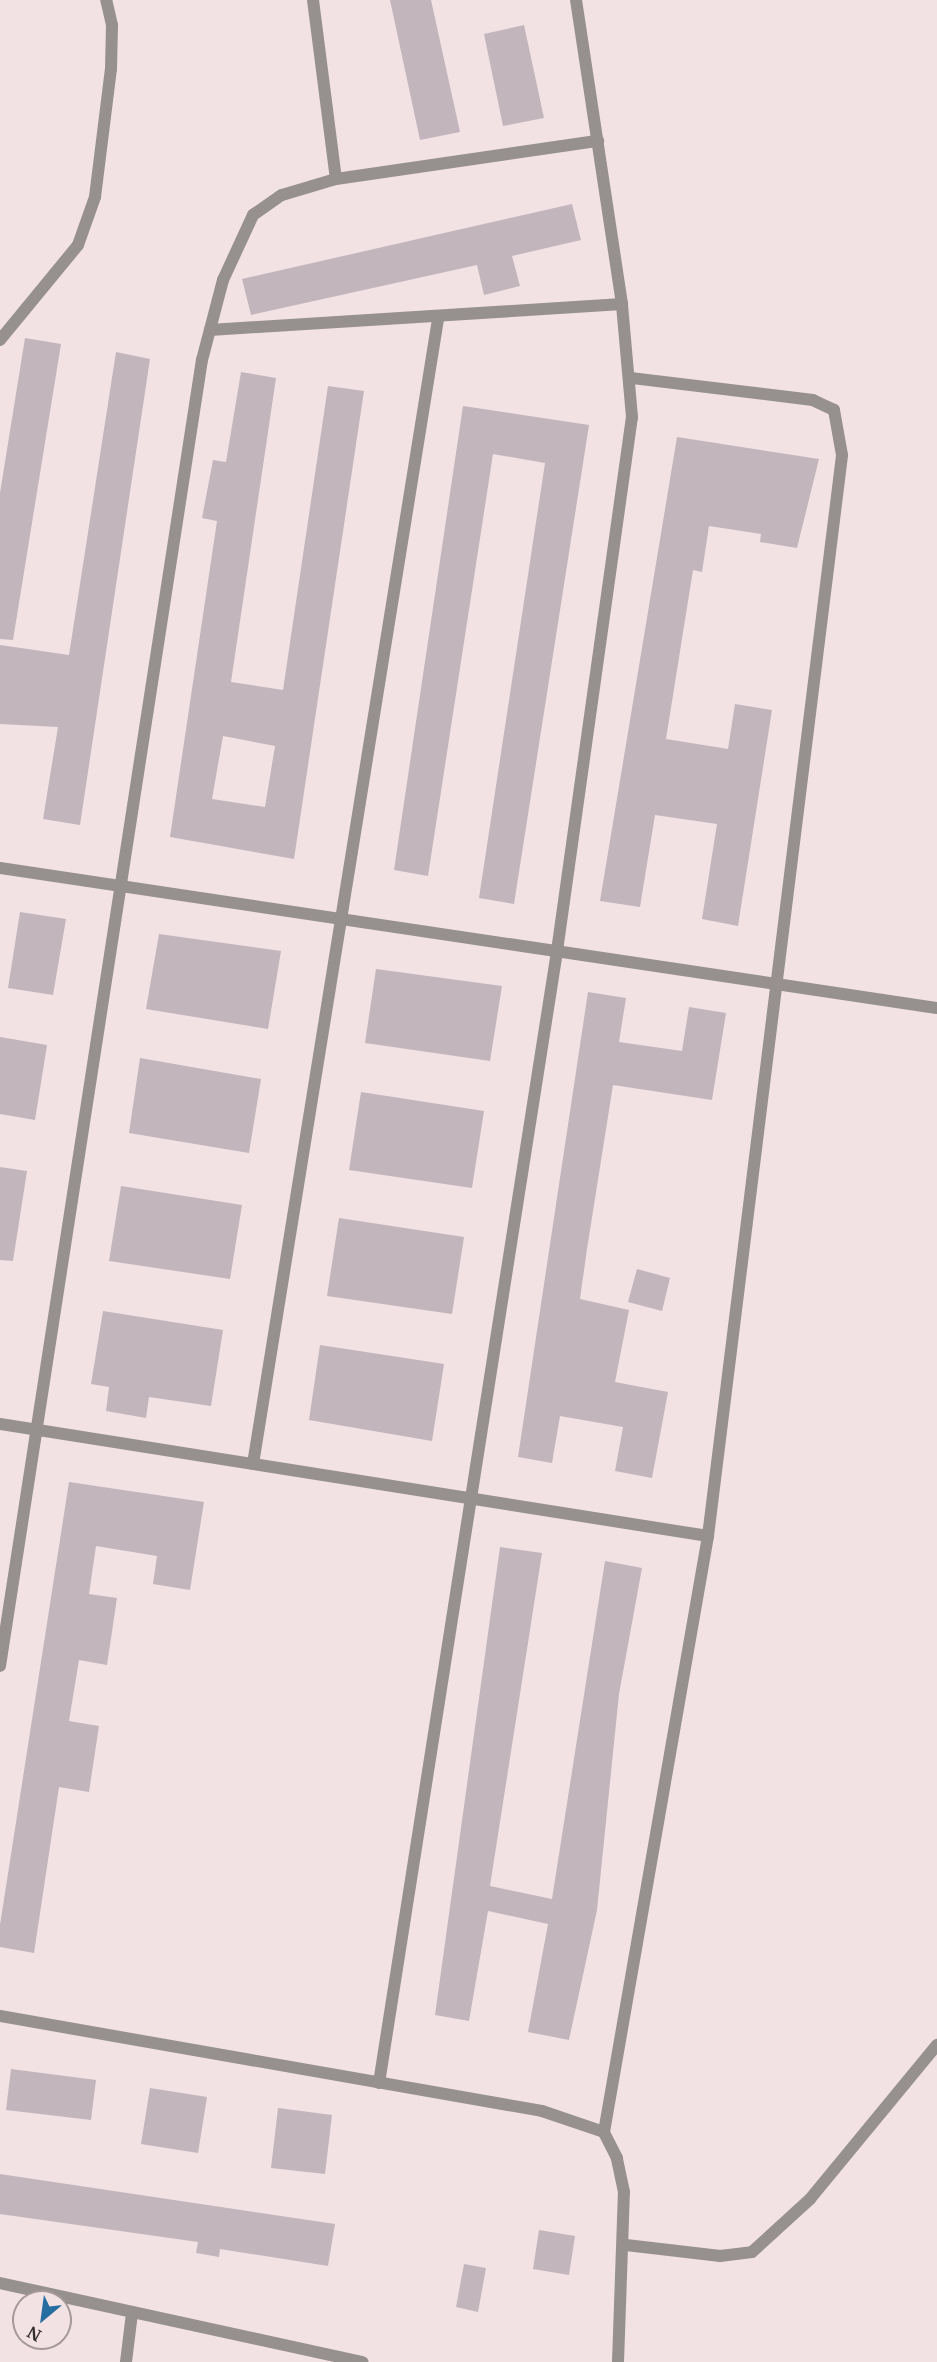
<!DOCTYPE html>
<style>
body{margin:0}
#map{position:relative;width:937px;height:2362px;overflow:hidden;background:#f2e2e3;font-family:Merriweather,serif}
div>[style]{position:absolute}
[style*='--x']{left:calc(var(--x)*1px);top:calc(var(--y)*1px);width:calc(var(--w)*1px);rotate:calc(var(--a)*1deg)}
.building>*{inset:0;background:#c2b5bb}
.street>*{height:12px;margin:-6px;padding:0 6px;transform-origin:6px;border-radius:6px;background:#96908e}
span{translate:-50% -50%;white-space:nowrap;text-align:center;line-height:1.15;-webkit-text-stroke:6px #f2e2e3;paint-order:stroke}
.north{position:absolute;left:12px;top:2290px;width:60px;height:60px;box-sizing:border-box;background:#f2e2e3;border:2px solid #a5999a;border-radius:50%;rotate:209deg;font-size:16px;font-weight:700;line-height:24px;text-align:center;color:#322c2d}
.north::after{content:'';display:block;margin:auto;width:21px;height:27px;background:#266da1;clip-path:polygon(50% 0,100% 100%,50% 72%,0 100%)}
</style>
<div id="map">
<div class="building">
<div style="clip-path:polygon(390px 0,431px 0,460px 132px,420px 140px)"></div>
<div style="clip-path:polygon(524px 25px,544px 118px,503px 126px,484px 34px)"></div>
<div style="clip-path:polygon(572px 204px,581px 240px,512px 256px,520px 286px,484px 295px,477px 265px,251px 315px,242px 279px)"></div>
<div style="clip-path:polygon(25px 338px,61px 344px,13px 640px,0 639px,0 493px)"></div>
<div style="clip-path:polygon(116px 352px,150px 359px,80px 825px,43px 819px,58px 727px,0 724px,0 645px,69px 655px)"></div>
<div style="clip-path:polygon(evenodd,241px 372px,276px 378px,231px 682px,283px 690px,328px 386px,364px 391px,294px 859px,170px 837px,217px 521px,202px 518px,213px 460px,226px 462px,241px 372px,223px 736px,275px 746px,265px 807px,212px 799px,223px 736px)"></div>
<div style="clip-path:polygon(463px 406px,589px 425px,514px 904px,479px 898px,545px 463px,493px 454px,428px 876px,394px 870px)"></div>
<div style="clip-path:polygon(677px 437px,819px 459px,797px 548px,760px 542px,761px 534px,709px 526px,702px 572px,693px 570px,666px 739px,728px 749px,735px 704px,772px 710px,738px 926px,702px 919px,717px 824px,655px 815px,640px 907px,600px 901px)"></div>
<div style="clip-path:polygon(20px 912px,66px 919px,53px 995px,8px 988px)"></div>
<div style="clip-path:polygon(159px 934px,281px 951px,268px 1029px,146px 1009px)"></div>
<div style="clip-path:polygon(376px 969px,502px 986px,490px 1061px,365px 1043px)"></div>
<div style="clip-path:polygon(588px 992px,626px 998px,619px 1042px,682px 1051px,689px 1007px,726px 1013px,712px 1100px,613px 1085px,587px 1249px,580px 1299px,629px 1310px,615px 1382px,668px 1392px,652px 1478px,615px 1471px,623px 1427px,560px 1416px,552px 1463px,518px 1457px)"></div>
<div style="clip-path:polygon(0 1037px,47px 1045px,35px 1120px,0 1114px)"></div>
<div style="clip-path:polygon(140px 1058px,261px 1079px,249px 1153px,129px 1133px)"></div>
<div style="clip-path:polygon(361px 1092px,484px 1111px,472px 1188px,349px 1170px)"></div>
<div style="clip-path:polygon(0 1167px,27px 1171px,13px 1261px,0 1260px)"></div>
<div style="clip-path:polygon(121px 1186px,242px 1205px,230px 1279px,109px 1261px)"></div>
<div style="clip-path:polygon(339px 1218px,464px 1237px,452px 1314px,327px 1296px)"></div>
<div style="clip-path:polygon(637px 1269px,670px 1278px,662px 1311px,628px 1302px)"></div>
<div style="clip-path:polygon(103px 1311px,223px 1330px,211px 1406px,149px 1397px,146px 1418px,106px 1411px,109px 1387px,91px 1384px)"></div>
<div style="clip-path:polygon(320px 1345px,444px 1364px,432px 1441px,309px 1420px)"></div>
<div style="clip-path:polygon(69px 1482px,204px 1502px,190px 1590px,153px 1584px,157px 1556px,96px 1546px,89px 1594px,117px 1598px,107px 1665px,79px 1660px,69px 1721px,99px 1726px,89px 1792px,59px 1787px,34px 1953px,0 1947px,0 1925px)"></div>
<div style="clip-path:polygon(500px 1547px,542px 1553px,490px 1886px,552px 1899px,605px 1561px,642px 1568px,619px 1694px,597px 1910px,569px 2040px,528px 2032px,548px 1924px,488px 1911px,469px 2021px,435px 2015px)"></div>
<div style="clip-path:polygon(11px 2069px,96px 2080px,91px 2120px,6px 2110px)"></div>
<div style="clip-path:polygon(150px 2088px,207px 2097px,198px 2153px,141px 2144px)"></div>
<div style="clip-path:polygon(278px 2108px,332px 2115px,325px 2174px,271px 2168px)"></div>
<div style="clip-path:polygon(0 2174px,335px 2224px,328px 2266px,220px 2249px,219px 2257px,196px 2253px,198px 2242px,0 2214px)"></div>
<div style="clip-path:polygon(539px 2230px,575px 2236px,569px 2275px,533px 2269px)"></div>
<div style="clip-path:polygon(464px 2264px,486px 2268px,478px 2312px,456px 2307px)"></div>
</div>
<div class="street">
<div style="--x:313;--y:0;--w:180;--a:82.7"></div>
<div style="--x:210;--y:330;--w:413;--a:-3.6"></div>
<div style="--x:0;--y:340;--w:123;--a:-50.6"></div>
<div style="--x:78;--y:245;--w:51;--a:-70.5"></div>
<div style="--x:95;--y:197;--w:129;--a:-82.9"></div>
<div style="--x:111;--y:69;--w:44;--a:-88.7"></div>
<div style="--x:112;--y:25;--w:26;--a:-103"></div>
<div style="--x:0;--y:868;--w:947;--a:8.5"></div>
<div style="--x:0;--y:1424;--w:717;--a:8.99"></div>
<div style="--x:253;--y:1464;--w:1160;--a:-80.82"></div>
<div style="--x:0;--y:1666;--w:1322;--a:-81.21"></div>
<div style="--x:202;--y:360;--w:83;--a:-75.3"></div>
<div style="--x:223;--y:280;--w:72;--a:-65.2"></div>
<div style="--x:253;--y:215;--w:35;--a:-35"></div>
<div style="--x:282;--y:195;--w:56;--a:-16.5"></div>
<div style="--x:336;--y:179;--w:265;--a:-8.3"></div>
<div style="--x:0;--y:2016;--w:550;--a:9.94"></div>
<div style="--x:542;--y:2111;--w:65;--a:18.7"></div>
<div style="--x:379;--y:2083;--w:1146;--a:-81.06"></div>
<div style="--x:557;--y:951;--w:539;--a:-82.01"></div>
<div style="--x:632;--y:417;--w:113;--a:-95.1"></div>
<div style="--x:622;--y:304;--w:307;--a:-98.6"></div>
<div style="--x:626;--y:2245;--w:95;--a:6.7"></div>
<div style="--x:720;--y:2256;--w:32;--a:-7"></div>
<div style="--x:752;--y:2252;--w:79;--a:-42.4"></div>
<div style="--x:810;--y:2199;--w:200;--a:-50.5"></div>
<div style="--x:0;--y:2283;--w:371;--a:12.3"></div>
<div style="--x:126;--y:2362;--w:49;--a:-83"></div>
<div style="--x:618;--y:2362;--w:170;--a:-88"></div>
<div style="--x:624;--y:2192;--w:35;--a:-102"></div>
<div style="--x:617;--y:2158;--w:29;--a:-117"></div>
<div style="--x:604;--y:2132;--w:605;--a:-80.1"></div>
<div style="--x:708;--y:1536;--w:1089;--a:-82.93"></div>
<div style="--x:842;--y:455;--w:46;--a:-100.1"></div>
<div style="--x:834;--y:410;--w:23;--a:-155"></div>
<div style="--x:813;--y:400;--w:184;--a:-173.1"></div>
</div>
<div class="north">N</div>
</div>
